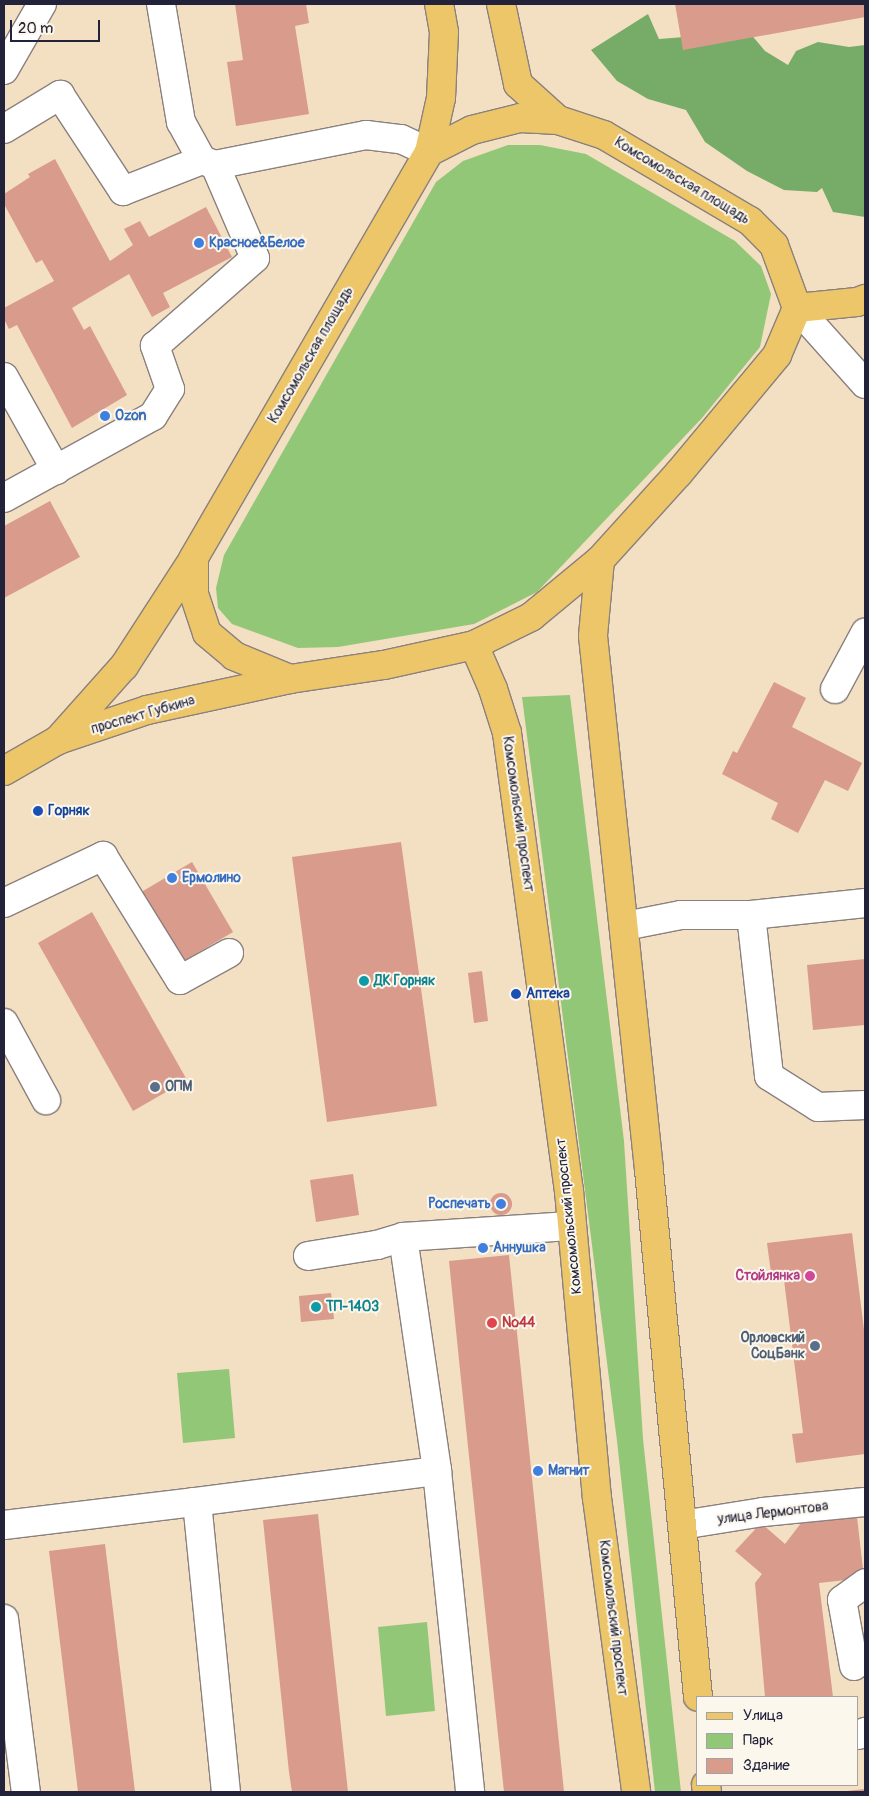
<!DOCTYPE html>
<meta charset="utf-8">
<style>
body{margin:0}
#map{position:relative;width:869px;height:1796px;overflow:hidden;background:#f3dfc2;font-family:Pangolin,sans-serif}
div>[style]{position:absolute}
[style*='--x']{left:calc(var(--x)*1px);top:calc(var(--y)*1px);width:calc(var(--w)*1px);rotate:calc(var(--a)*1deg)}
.green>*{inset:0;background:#93c778}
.forest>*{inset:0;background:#76ac68}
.building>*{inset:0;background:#d89b8c}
.round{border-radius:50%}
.roads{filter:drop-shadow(1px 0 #8a807e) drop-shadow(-1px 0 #8a807e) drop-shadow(0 1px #8a807e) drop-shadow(0 -1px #8a807e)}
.minor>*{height:28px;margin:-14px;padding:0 14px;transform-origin:14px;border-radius:14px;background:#fff}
.major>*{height:28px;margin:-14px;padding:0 14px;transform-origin:14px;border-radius:14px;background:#ecc669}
.dots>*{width:14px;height:14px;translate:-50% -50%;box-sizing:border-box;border:2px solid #fbf7ec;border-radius:50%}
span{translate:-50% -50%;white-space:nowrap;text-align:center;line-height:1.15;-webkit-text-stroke:4px #fbf7ec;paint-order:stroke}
.street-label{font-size:14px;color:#22223b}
.shop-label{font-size:14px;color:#366cbe;font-weight:700}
.left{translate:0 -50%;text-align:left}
.right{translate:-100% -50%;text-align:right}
.transit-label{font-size:14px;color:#164399;font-weight:700}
.culture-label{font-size:14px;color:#0d838f;font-weight:700}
.service-label{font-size:14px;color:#4e5e75;font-weight:700}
.hotel-label{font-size:14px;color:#b23c85;font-weight:700}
.health-label{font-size:14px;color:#be3a42;font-weight:700}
.frame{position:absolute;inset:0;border:5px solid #22223b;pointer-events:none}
.legend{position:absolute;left:696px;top:1696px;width:162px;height:90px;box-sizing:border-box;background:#fbf7ec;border:1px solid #a4a2a5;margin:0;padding:6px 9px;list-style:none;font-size:15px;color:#22223b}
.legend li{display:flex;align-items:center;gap:10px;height:25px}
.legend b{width:25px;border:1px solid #a4a2a5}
.scale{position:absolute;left:10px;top:20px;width:90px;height:22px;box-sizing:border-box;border:2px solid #22223b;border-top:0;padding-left:6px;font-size:15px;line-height:18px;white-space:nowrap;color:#22223b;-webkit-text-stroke:4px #fbf7ec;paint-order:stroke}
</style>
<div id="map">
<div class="green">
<div style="clip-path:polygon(508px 145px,540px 145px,586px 154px,735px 241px,761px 266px,771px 294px,760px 347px,702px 418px,537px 592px,474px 624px,338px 647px,298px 648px,232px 624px,218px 608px,216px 588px,224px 555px,436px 182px,463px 161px)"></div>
<div style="clip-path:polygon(570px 695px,624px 1141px,643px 1439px,681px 1792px,655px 1792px,617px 1441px,522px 697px)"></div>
<div style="clip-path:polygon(229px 1369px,235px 1438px,183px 1443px,177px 1373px)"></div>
<div style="clip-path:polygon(427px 1622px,435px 1711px,386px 1716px,378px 1627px)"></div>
</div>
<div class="forest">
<div style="clip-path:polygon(648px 14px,659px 39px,749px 32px,765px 51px,788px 65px,796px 51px,818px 42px,849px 47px,865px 45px,865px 217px,833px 212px,822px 188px,817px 192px,784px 190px,747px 171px,705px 142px,686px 110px,648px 99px,617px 81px,591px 50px)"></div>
</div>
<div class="building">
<div style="clip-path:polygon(235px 4px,306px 4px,309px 23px,295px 26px,309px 114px,236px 126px,227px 62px,243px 60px)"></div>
<div style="clip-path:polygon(675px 4px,865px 4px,865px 17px,683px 50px)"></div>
<div style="clip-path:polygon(55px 159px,110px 261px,133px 245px,124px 229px,140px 221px,149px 237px,206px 207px,232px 257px,163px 293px,170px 307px,152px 317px,129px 274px,72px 308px,84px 330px,90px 326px,127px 395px,72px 428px,17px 325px,9px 329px,4px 319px,4px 308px,54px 281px,42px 260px,36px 263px,4px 204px,4px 194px,30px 177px,28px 174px)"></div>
<div style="clip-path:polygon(50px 501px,80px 557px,4px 598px,4px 526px)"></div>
<div style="clip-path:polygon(774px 682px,806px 698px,792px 727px,862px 763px,848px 791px,825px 780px,798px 833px,771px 819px,778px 803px,722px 774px,733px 751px,737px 753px)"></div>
<div style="clip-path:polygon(401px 842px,437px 1106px,327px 1122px,292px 857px)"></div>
<div style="clip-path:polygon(192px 862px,233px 932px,179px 964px,138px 894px)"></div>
<div style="clip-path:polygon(92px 912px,187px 1080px,133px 1111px,38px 943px)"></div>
<div style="clip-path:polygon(865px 959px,865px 1025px,813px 1030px,807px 965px)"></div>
<div style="clip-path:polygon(482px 971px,488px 1021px,474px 1023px,468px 973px)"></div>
<div style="clip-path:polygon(353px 1174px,359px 1215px,316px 1222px,310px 1180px)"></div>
<div class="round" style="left:490px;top:1193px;width:22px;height:22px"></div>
<div style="clip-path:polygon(852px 1233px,865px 1338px,865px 1454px,796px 1463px,792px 1434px,803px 1433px,783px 1272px,771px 1273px,767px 1243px)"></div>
<div style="clip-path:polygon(509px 1255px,539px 1546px,564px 1792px,504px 1792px,459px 1360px,449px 1261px)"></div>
<div style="clip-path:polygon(331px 1293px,334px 1319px,301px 1322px,299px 1296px)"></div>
<div style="clip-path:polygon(856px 1508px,864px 1578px,819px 1583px,833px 1697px,765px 1697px,755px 1583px,762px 1574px,735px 1551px,761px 1523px,785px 1544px,808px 1514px)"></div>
<div style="clip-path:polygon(318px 1514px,348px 1792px,292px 1792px,289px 1772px,263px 1520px)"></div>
<div style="clip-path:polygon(105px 1544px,135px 1792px,78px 1792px,49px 1551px)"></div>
<div style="clip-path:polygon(865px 1789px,865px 1792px,847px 1792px,847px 1791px)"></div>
</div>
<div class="roads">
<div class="minor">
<div style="--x:161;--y:4;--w:120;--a:80.4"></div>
<div style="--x:181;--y:122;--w:43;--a:61.1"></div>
<div style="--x:202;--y:160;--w:14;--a:21"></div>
<div style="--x:215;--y:165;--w:154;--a:-11.2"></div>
<div style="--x:366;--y:135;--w:35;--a:7"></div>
<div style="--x:401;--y:139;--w:31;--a:25"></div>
<div style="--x:4;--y:70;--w:76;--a:-60.1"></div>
<div style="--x:4;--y:129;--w:66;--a:-31.3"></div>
<div style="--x:60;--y:95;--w:115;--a:56.7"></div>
<div style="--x:123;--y:191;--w:85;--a:-21.4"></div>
<div style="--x:797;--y:308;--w:102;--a:48.2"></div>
<div style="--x:4;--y:377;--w:107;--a:60.8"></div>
<div style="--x:4;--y:498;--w:170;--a:-28.8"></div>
<div style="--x:153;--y:416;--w:32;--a:-58"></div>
<div style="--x:170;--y:389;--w:46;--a:-109.2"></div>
<div style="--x:155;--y:346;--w:133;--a:-41.3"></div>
<div style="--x:255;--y:258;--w:101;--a:-113.3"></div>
<div style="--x:835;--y:689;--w:64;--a:-61.8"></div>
<div style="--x:4;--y:903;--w:110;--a:-25.4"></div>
<div style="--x:103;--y:856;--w:146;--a:58.2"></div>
<div style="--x:180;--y:980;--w:56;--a:-28.9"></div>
<div style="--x:751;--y:915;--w:162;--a:83.6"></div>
<div style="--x:769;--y:1076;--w:58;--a:32.3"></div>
<div style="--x:818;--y:1107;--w:47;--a:-2.4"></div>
<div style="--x:625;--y:926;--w:57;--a:-11.1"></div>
<div style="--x:681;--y:915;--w:70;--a:0"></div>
<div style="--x:751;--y:915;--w:115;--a:-6"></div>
<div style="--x:4;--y:1023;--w:88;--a:61.4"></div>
<div style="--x:403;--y:1237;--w:236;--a:81.7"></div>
<div style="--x:437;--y:1471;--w:323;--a:84.1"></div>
<div style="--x:308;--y:1256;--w:70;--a:-9.1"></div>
<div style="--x:377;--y:1245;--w:27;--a:-17"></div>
<div style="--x:403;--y:1237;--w:167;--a:-3.8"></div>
<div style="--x:194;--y:1502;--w:245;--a:-7.3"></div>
<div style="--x:4;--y:1525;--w:191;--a:-6.9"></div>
<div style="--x:194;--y:1502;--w:11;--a:68"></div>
<div style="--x:198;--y:1512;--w:281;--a:84.3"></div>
<div style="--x:682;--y:1525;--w:82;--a:-9.1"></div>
<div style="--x:763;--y:1512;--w:102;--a:-5.6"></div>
<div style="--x:4;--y:1619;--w:174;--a:82.8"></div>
<div style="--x:854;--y:1666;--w:67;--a:-100.3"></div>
<div style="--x:842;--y:1600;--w:29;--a:-36"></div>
<div style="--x:858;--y:1735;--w:8;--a:-23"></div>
</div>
<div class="major">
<div style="--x:501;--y:4;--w:82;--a:78"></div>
<div style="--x:518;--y:84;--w:54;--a:42"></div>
<div style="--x:429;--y:152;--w:55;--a:-77.5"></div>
<div style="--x:441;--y:98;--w:66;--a:-87.4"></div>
<div style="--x:444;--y:32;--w:28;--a:-100"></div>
<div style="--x:797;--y:308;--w:60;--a:-5.7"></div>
<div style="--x:857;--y:302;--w:9;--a:-21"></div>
<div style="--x:194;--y:558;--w:36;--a:90"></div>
<div style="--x:194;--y:594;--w:41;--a:71.6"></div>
<div style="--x:207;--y:633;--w:35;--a:40"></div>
<div style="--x:234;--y:656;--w:61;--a:22.3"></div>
<div style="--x:600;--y:560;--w:76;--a:95.3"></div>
<div style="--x:593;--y:636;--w:537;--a:84.01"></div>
<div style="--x:649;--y:1170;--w:529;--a:84.69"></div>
<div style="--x:474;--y:645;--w:48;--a:66.6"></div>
<div style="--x:493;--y:689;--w:46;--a:72.3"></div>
<div style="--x:507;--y:733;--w:462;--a:82.3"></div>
<div style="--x:569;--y:1191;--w:308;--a:84.8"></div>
<div style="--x:597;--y:1498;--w:297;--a:82.4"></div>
<div style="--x:4;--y:771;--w:62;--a:-29.9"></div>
<div style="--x:58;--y:740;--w:94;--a:-18.6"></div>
<div style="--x:147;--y:710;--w:146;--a:-12.2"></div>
<div style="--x:290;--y:679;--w:95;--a:-8.5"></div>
<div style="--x:384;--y:665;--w:92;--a:-12.5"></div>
<div style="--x:474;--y:645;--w:64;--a:-26.2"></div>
<div style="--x:531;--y:617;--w:89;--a:-39.6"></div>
<div style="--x:600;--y:560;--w:116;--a:-47.8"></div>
<div style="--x:678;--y:474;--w:155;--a:-50.2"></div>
<div style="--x:777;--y:355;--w:51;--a:-66.9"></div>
<div style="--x:797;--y:308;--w:67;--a:-110.1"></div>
<div style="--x:774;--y:245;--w:34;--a:-135"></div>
<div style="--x:750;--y:221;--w:169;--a:-149.5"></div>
<div style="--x:604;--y:135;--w:48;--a:-161.9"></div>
<div style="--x:558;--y:120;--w:38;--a:-177"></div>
<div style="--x:520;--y:118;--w:49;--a:166"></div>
<div style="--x:472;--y:130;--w:48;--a:152.9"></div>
<div style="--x:429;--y:152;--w:469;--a:120.1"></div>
<div style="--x:194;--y:558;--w:129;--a:122.9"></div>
<div style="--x:124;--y:666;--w:99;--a:131.7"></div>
<div style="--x:706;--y:1785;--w:7;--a:82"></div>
</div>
</div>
<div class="dots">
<div style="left:199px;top:243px;background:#3f7fe0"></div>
<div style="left:105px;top:416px;background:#3f7fe0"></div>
<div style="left:38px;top:811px;background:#1a4fb4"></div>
<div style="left:172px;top:878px;background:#3f7fe0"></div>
<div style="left:364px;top:981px;background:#0f9aa8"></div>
<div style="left:516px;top:994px;background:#1a4fb4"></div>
<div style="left:155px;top:1087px;background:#5c6f8a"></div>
<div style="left:501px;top:1204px;background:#3f7fe0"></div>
<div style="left:483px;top:1248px;background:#3f7fe0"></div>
<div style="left:810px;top:1276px;background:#d1479c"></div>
<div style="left:316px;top:1307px;background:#0f9aa8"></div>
<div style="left:492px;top:1323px;background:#e0444e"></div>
<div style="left:815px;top:1346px;background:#5c6f8a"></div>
<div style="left:538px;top:1471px;background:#3f7fe0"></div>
</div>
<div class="street-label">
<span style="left:682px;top:181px;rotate:31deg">Комсомольская площадь</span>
<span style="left:311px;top:355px;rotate:-60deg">Комсомольская площадь</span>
<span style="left:143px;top:715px;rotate:-16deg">проспект Губкина</span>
<span style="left:518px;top:814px;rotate:82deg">Комсомольский проспект</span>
<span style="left:569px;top:1216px;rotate:-96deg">Комсомольский проспект</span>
<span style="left:773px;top:1513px;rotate:-7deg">улица Лермонтова</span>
<span style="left:613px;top:1618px;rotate:83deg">Комсомольский проспект</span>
</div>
<div class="shop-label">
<span class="left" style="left:209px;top:243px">Красное&amp;Белое</span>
<span class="left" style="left:115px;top:416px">Ozon</span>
<span class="left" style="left:182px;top:878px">Ермолино</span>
<span class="right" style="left:491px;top:1204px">Роспечать</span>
<span class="left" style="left:493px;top:1248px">Аннушка</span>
<span class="left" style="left:548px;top:1471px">Магнит</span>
</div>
<div class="transit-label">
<span class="left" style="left:48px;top:811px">Горняк</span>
<span class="left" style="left:526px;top:994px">Аптека</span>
</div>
<div class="culture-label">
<span class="left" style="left:374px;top:981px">ДК Горняк</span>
<span class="left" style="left:326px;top:1307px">ТП-1403</span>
</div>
<div class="service-label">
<span class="left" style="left:165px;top:1087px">ОПМ</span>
<span class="right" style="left:805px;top:1346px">Орловский<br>СоцБанк</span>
</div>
<div class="hotel-label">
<span class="right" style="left:800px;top:1276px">Стойлянка</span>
</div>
<div class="health-label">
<span class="left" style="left:502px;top:1323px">№44</span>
</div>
<div class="frame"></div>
<ul class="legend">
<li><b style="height:6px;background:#ecc669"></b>Улица</li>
<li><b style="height:14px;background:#93c778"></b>Парк</li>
<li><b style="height:14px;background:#d89b8c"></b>Здание</li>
</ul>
<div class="scale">20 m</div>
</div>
